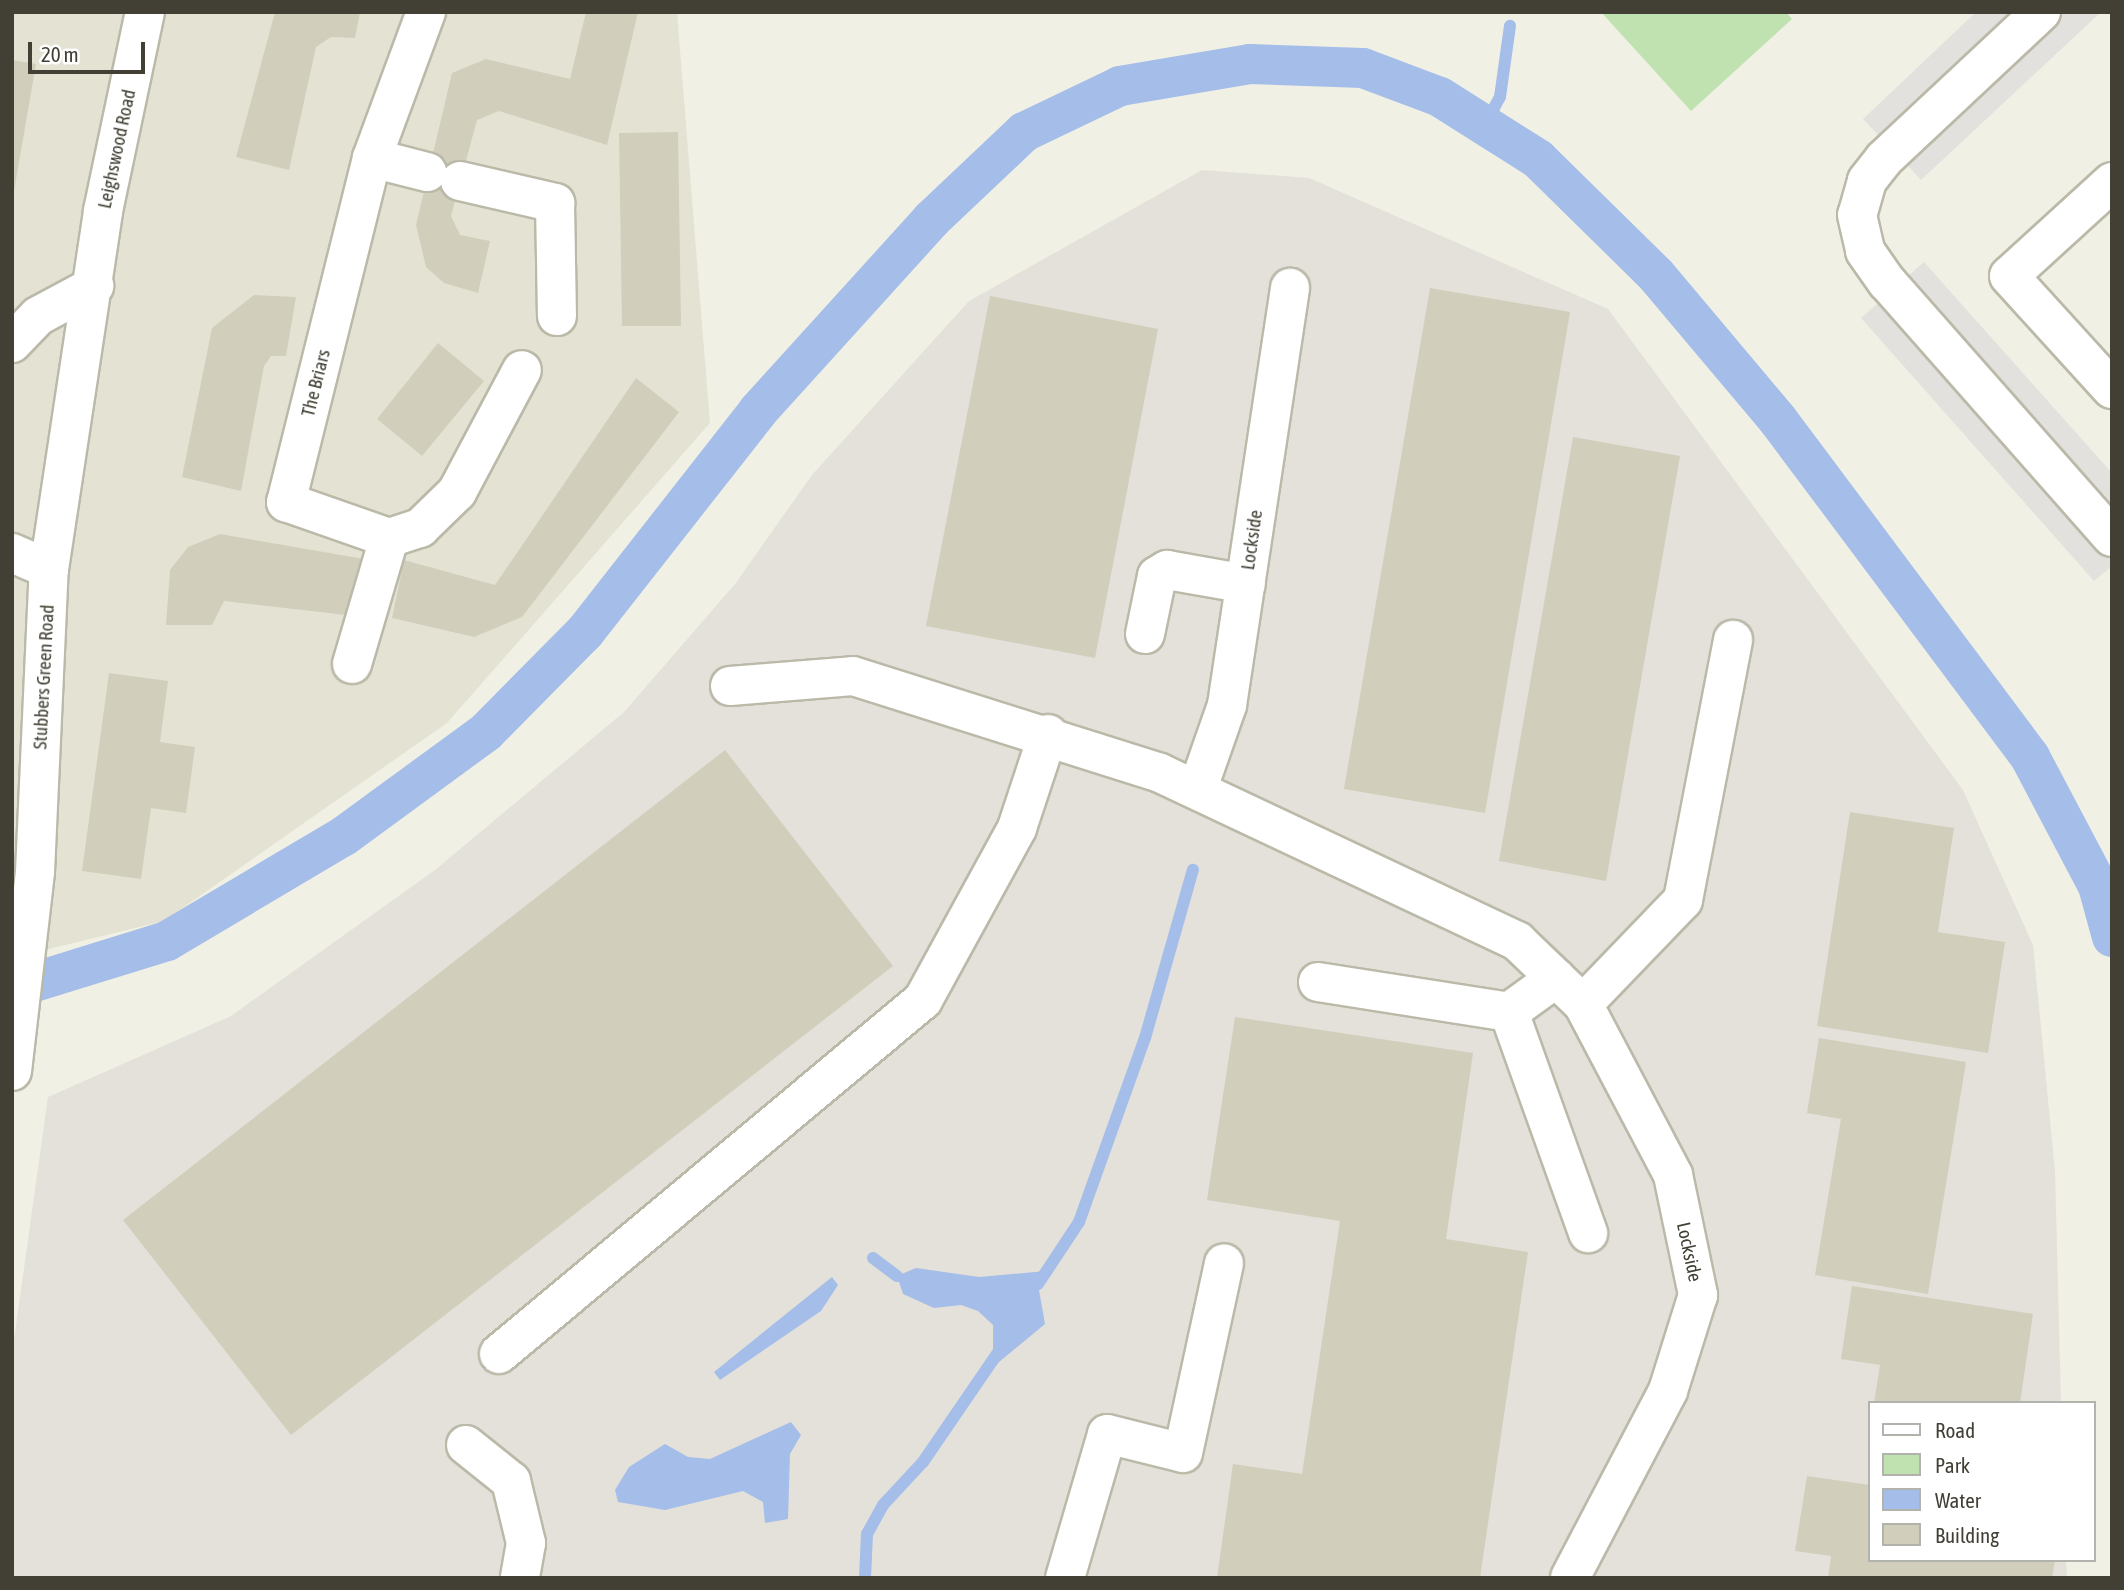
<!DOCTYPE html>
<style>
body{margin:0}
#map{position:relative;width:2124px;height:1590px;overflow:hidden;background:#f1f0e5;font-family:"Asap Condensed",sans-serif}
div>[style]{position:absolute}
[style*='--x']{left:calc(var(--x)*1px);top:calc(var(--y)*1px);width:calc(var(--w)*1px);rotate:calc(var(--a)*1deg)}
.residential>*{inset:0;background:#e4e3d3}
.industrial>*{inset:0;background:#e3e1da}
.green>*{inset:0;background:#bfe2b0}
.parking>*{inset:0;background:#e2e1dd}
.water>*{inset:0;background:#a5bde9}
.stream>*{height:12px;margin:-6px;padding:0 6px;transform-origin:6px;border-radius:6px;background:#a5bde9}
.canal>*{height:40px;margin:-20px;padding:0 20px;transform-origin:20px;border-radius:20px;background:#a5bde9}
.building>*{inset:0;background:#d1cebb}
.roads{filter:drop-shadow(2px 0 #bbb9a8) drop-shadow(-2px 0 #bbb9a8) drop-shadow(0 2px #bbb9a8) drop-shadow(0 -2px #bbb9a8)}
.minor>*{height:38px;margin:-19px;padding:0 19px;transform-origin:19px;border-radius:19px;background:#fff}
span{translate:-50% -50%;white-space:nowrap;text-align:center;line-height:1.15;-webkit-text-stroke:5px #fff;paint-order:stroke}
.street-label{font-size:19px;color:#424035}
.frame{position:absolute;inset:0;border:14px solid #424035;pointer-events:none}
.legend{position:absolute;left:1868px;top:1401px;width:228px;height:161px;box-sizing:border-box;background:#fff;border:2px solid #b3b3ae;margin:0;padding:9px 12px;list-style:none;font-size:21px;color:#424035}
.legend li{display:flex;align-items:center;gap:14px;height:35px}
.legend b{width:35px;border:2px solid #b3b3ae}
.scale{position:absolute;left:28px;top:42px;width:117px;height:32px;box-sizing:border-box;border:4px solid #424035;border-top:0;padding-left:9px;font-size:21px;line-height:24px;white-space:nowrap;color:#424035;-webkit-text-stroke:5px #fff;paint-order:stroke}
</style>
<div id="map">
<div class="residential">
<div style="clip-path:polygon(12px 12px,677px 12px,710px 423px,447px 723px,164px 921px,12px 958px)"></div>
</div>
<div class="industrial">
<div style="clip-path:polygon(1202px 170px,1309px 178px,1608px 309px,1963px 790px,2033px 945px,2055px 1171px,2061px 1403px,1870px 1403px,1870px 1560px,2066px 1560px,2067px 1578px,12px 1578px,12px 1354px,48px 1097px,231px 1016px,435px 870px,624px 712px,735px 584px,812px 475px,969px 301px)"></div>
</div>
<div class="green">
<div style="clip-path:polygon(1601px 12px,1786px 12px,1792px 19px,1691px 111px)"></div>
</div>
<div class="parking">
<div style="clip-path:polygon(1976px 12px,2021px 12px,1884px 141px,1863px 119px)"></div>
<div style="clip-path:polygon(2056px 12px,2101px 12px,1921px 180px,1901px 158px)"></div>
<div style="clip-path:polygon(1924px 262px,2112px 473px,2112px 519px,1901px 282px)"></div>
<div style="clip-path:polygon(1884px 298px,2112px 555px,2112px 566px,2094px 581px,1861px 318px)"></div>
</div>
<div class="water">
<div style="clip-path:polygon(916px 1268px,979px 1277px,1046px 1271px,1039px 1290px,1045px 1324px,993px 1367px,993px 1325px,978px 1311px,961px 1305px,934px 1308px,903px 1294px,897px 1276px)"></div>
<div style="clip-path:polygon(832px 1277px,838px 1285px,821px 1311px,720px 1380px,714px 1372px)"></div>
<div style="clip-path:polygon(791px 1422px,801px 1435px,790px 1454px,788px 1519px,765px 1523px,763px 1502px,743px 1491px,665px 1510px,618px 1502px,615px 1490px,629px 1467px,665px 1444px,688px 1457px,710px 1459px)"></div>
</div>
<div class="stream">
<div style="--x:1485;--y:125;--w:32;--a:-62"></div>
<div style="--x:1500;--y:97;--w:72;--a:-82"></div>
<div style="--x:873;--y:1258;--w:30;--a:37"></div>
<div style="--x:1038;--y:1284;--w:74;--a:-56.5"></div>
<div style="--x:1079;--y:1222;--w:195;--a:-70.3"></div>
<div style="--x:1145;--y:1038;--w:175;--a:-74.1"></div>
<div style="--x:865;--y:1578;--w:44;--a:-87.4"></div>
<div style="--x:867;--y:1534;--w:33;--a:-61"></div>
<div style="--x:883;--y:1505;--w:59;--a:-47.1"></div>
<div style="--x:923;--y:1462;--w:135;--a:-55.6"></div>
</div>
<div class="canal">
<div style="--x:12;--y:989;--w:162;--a:-17.2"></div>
<div style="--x:167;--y:941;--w:206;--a:-30.7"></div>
<div style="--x:344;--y:836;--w:176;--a:-36.2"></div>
<div style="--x:486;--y:732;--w:141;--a:-45.3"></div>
<div style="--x:585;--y:632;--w:281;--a:-51.9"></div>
<div style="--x:758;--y:411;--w:258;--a:-47.8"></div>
<div style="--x:931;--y:220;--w:128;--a:-43.4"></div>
<div style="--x:1024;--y:132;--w:106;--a:-25.6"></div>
<div style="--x:1120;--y:86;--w:132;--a:-9.6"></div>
<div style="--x:1250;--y:64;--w:113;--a:2"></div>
<div style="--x:1363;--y:68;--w:82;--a:20.6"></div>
<div style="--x:1440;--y:97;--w:116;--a:32.3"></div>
<div style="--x:1538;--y:159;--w:165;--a:44.5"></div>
<div style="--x:1656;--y:275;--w:189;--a:49.9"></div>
<div style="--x:1778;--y:420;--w:421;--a:53.2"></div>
<div style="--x:2030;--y:757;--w:146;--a:62.2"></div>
<div style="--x:2098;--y:886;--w:53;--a:74.6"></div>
</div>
<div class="building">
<div style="clip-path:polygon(275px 12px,360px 12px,355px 38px,331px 37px,316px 47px,289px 170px,236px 157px)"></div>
<div style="clip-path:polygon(586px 12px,638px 12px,607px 145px,499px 111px,477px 120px,451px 216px,460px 235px,490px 241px,478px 293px,444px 283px,426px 267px,416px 225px,452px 73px,486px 59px,570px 79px)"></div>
<div style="clip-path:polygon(12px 60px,36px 64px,14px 191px,12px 191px)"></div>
<div style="clip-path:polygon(678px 132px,681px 326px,622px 326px,619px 133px)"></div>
<div style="clip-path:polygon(1430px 288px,1570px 312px,1485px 813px,1344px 789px)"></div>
<div style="clip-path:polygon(254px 295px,296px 297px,286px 356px,271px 356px,264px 366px,241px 491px,182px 477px,212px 328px)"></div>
<div style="clip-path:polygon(990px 296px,1158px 329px,1095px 658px,926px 626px)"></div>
<div style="clip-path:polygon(438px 343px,484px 381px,422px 456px,377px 419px)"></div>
<div style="clip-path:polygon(636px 378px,679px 412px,522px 617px,474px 637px,392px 618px,404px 560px,495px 585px)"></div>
<div style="clip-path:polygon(1573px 437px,1680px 456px,1606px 881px,1499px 861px)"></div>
<div style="clip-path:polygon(220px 534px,370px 560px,355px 616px,224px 601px,212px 625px,166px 625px,170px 570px,188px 547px)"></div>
<div style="clip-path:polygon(109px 673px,168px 681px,160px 742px,195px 747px,186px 813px,151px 808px,141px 879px,82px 871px)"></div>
<div style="clip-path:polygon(725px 750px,893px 966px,291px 1435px,123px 1220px)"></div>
<div style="clip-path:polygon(1850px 812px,1954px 828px,1938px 932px,2005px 942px,1988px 1053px,1817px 1026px)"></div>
<div style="clip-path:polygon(1235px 1017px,1473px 1053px,1446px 1239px,1528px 1252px,1480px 1578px,1217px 1578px,1233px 1464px,1302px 1474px,1340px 1221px,1207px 1200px)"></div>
<div style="clip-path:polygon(1819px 1038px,1966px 1062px,1928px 1294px,1815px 1275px,1841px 1119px,1807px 1113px)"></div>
<div style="clip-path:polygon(1852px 1286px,2033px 1314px,2020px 1403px,1874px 1403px,1880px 1365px,1841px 1359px)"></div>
<div style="clip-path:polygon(1807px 1476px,1870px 1485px,1870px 1560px,2055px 1560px,2052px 1578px,1828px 1578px,1831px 1556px,1795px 1551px)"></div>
</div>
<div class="roads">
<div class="minor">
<div style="--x:426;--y:12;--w:156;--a:110.3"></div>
<div style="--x:372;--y:158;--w:355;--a:104"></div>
<div style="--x:286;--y:502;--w:109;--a:19.3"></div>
<div style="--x:389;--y:538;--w:33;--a:-18"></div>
<div style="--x:420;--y:528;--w:52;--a:-44.2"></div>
<div style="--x:457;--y:492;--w:138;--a:-62"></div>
<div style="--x:2041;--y:12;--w:215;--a:136.9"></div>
<div style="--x:1884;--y:159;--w:28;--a:128"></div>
<div style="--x:1867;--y:181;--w:35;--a:106"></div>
<div style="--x:1857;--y:215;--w:37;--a:77"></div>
<div style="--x:1865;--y:251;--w:38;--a:55"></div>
<div style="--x:1887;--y:282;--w:340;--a:48.6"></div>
<div style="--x:372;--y:158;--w:57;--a:14.3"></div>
<div style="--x:460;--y:181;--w:98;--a:13"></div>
<div style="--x:555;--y:203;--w:113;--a:89"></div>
<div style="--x:2112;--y:182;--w:139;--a:137.6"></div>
<div style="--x:2009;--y:276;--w:153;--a:47.7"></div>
<div style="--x:12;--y:343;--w:37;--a:-46"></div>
<div style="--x:38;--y:316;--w:64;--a:-28.2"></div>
<div style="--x:12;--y:553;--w:40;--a:23.4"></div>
<div style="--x:1145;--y:634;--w:59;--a:-78.3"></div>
<div style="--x:1157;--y:576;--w:12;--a:-31"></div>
<div style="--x:1167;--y:570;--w:80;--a:10"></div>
<div style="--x:352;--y:664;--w:131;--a:-73.6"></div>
<div style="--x:730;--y:686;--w:123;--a:-4.6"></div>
<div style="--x:853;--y:676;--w:322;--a:17.5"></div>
<div style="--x:1160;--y:773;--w:395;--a:25.2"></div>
<div style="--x:1517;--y:941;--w:91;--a:43.7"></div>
<div style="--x:1583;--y:1004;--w:193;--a:62.2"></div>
<div style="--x:1673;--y:1175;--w:123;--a:78.2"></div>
<div style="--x:1698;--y:1295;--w:101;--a:107.4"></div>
<div style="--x:1668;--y:1391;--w:211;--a:117.7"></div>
<div style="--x:1198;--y:788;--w:88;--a:-70.7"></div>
<div style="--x:1227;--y:705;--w:422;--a:-81.4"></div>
<div style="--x:1318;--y:982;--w:193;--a:8.9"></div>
<div style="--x:1509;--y:1012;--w:58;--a:-35.9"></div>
<div style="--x:1583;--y:1004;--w:144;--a:-46.1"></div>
<div style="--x:1683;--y:900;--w:265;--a:-79.1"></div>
<div style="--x:1509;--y:1012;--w:235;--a:70.3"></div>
<div style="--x:12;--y:1071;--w:200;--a:-83.4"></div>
<div style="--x:35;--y:872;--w:303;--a:-87.4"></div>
<div style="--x:49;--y:569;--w:362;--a:-81.4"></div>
<div style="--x:103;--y:211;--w:203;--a:-78.1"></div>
<div style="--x:499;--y:1354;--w:552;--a:-39.86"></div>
<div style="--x:923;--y:1000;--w:196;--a:-61.3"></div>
<div style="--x:1017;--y:828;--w:99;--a:-71.7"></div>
<div style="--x:466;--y:1445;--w:58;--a:38.7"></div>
<div style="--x:511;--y:1481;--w:64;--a:76.4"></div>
<div style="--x:526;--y:1543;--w:36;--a:100"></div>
<div style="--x:1065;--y:1578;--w:150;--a:-73.7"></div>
<div style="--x:1107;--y:1434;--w:78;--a:14"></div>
<div style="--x:1183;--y:1453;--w:194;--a:-77.8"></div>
</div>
</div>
<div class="street-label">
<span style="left:117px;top:149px;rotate:-78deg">Leighswood Road</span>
<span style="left:316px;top:383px;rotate:-76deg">The Briars</span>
<span style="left:1252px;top:540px;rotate:-82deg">Lockside</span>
<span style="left:44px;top:677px;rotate:-87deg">Stubbers Green Road</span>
<span style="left:1689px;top:1252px;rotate:78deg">Lockside</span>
</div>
<div class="frame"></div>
<ul class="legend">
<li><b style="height:9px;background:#fff"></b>Road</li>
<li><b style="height:19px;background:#bfe2b0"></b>Park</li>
<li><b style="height:19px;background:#a5bde9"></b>Water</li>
<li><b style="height:19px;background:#d1cebb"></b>Building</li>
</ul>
<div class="scale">20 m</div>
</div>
